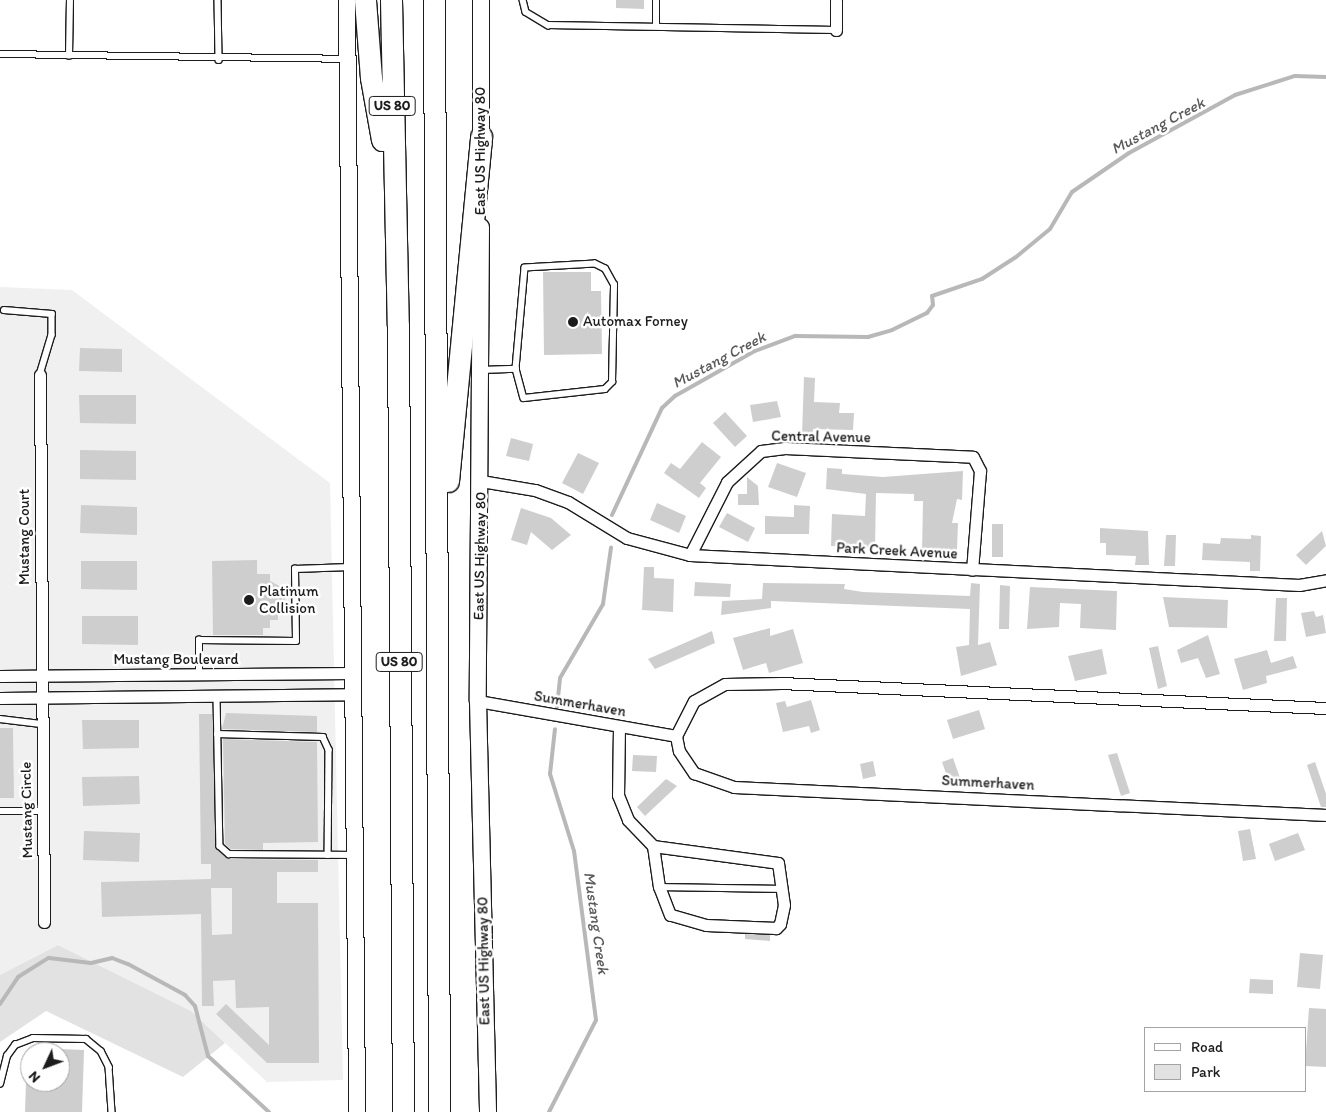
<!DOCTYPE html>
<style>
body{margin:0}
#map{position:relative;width:1326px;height:1112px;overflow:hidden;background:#fff;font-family:Itim,sans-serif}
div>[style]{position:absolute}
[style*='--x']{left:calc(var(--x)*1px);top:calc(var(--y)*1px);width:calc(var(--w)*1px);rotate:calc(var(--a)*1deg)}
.built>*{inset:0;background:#f0f0f0}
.green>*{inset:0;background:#e2e2e2}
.stream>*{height:4px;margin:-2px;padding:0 2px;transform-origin:2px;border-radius:2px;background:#b8b8b8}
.building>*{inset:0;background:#cecece}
.roads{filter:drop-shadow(1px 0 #1c1c1c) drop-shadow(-1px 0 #1c1c1c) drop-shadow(0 1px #1c1c1c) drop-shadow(0 -1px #1c1c1c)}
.lane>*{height:5.5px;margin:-2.75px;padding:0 2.75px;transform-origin:2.75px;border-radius:2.75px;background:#fff}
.street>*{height:11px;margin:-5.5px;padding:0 5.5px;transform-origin:5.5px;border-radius:5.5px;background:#fff}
.secondary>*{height:16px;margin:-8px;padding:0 8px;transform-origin:8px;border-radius:8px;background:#fff}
.highway>*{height:21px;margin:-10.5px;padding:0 10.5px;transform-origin:10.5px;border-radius:10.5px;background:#fff}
.dots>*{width:14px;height:14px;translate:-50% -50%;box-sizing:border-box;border:2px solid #fff;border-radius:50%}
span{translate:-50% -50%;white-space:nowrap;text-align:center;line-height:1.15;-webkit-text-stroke:5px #fff;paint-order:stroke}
.shield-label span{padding:1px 4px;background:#fff;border:1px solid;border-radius:4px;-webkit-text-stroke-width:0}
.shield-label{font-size:14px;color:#1c1c1c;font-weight:700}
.street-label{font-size:15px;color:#1c1c1c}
.poi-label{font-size:15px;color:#1c1c1c}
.left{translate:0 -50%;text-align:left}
.water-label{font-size:16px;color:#5a5a5a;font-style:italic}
.legend{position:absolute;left:1144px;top:1027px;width:162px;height:65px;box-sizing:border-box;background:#fff;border:1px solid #a4a4a4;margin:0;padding:6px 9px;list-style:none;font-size:15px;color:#1c1c1c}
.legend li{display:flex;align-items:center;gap:10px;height:25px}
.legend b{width:25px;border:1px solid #a4a4a4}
.north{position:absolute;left:20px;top:1042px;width:50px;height:50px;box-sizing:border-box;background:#fff;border:1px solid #a4a4a4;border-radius:50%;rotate:227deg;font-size:14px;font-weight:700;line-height:20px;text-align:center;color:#1c1c1c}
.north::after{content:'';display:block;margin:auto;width:18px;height:22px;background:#1c1c1c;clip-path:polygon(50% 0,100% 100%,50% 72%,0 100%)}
</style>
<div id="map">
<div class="built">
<div style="clip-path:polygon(0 287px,72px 290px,330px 483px,343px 1080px,267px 1082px,191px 1011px,58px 945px,0 975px)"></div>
</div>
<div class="green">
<div style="clip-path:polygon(58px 945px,191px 1011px,225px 1043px,183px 1077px,46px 1011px,0 1042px,0 975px)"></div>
</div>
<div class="stream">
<div style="--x:612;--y:515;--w:118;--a:-65"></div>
<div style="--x:662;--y:408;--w:18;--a:-43"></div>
<div style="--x:675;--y:396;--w:92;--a:-29.4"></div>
<div style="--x:755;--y:351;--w:43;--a:-20.6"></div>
<div style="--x:795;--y:336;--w:73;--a:0.8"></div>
<div style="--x:868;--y:337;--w:25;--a:-16"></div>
<div style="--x:892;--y:330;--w:39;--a:-26"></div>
<div style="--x:927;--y:313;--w:10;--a:-53"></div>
<div style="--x:933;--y:305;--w:9;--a:-96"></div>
<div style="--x:932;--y:296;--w:53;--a:-18.8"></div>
<div style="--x:982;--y:279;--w:40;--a:-32.9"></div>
<div style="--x:1016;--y:257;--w:44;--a:-39.5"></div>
<div style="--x:1050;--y:229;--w:43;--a:-59.3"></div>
<div style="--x:1072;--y:192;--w:69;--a:-34.4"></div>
<div style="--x:1129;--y:153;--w:121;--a:-28.7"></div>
<div style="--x:1235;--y:95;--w:63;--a:-17.6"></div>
<div style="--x:1295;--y:76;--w:31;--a:2"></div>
<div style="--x:557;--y:707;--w:29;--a:-84"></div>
<div style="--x:560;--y:678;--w:86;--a:-59.8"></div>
<div style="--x:603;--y:604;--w:57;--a:-81.9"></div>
<div style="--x:0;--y:1004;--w:32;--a:-56"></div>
<div style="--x:18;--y:977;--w:36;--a:-32"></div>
<div style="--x:49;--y:958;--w:42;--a:6.8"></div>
<div style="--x:91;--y:963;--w:22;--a:-13"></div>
<div style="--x:112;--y:958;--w:17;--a:21"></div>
<div style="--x:128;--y:964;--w:65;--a:28.5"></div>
<div style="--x:185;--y:995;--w:15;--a:48"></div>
<div style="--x:195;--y:1006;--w:52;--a:75.4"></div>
<div style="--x:208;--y:1056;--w:83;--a:42.6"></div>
<div style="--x:549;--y:1112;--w:103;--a:-62.9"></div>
<div style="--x:596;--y:1020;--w:170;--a:-97.4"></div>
<div style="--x:574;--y:851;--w:81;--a:-107.3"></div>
<div style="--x:550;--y:774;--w:45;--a:-83.7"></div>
</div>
<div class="building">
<div style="clip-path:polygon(616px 0,644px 0,644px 9px,616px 8px)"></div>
<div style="clip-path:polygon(543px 272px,591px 272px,591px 291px,601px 291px,602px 354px,544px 355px)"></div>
<div style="clip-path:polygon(80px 348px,122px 349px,122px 372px,79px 371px)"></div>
<div style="clip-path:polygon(804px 377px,815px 378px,814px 402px,840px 403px,839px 413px,854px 413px,853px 430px,813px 429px,813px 435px,802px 435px)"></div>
<div style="clip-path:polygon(79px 395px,136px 395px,136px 424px,80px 423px)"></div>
<div style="clip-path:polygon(777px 401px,781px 417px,753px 422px,750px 405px)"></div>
<div style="clip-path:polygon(725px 412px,747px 436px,735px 447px,713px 423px)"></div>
<div style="clip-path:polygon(511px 438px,533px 444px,529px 461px,506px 456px)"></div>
<div style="clip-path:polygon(702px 442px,721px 457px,700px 483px,706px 488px,699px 498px,664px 473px,671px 463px,680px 469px)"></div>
<div style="clip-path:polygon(80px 450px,136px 451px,136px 480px,80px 479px)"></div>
<div style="clip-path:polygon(578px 453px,599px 463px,583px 494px,562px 483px)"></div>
<div style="clip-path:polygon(777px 463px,806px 473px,797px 497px,768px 487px)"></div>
<div style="clip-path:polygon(827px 468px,842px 469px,842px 474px,883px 477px,963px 471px,962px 500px,957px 499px,952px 523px,958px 523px,957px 550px,922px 553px,923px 501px,914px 501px,914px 494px,876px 493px,875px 548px,831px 546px,832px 514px,865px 516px,866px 494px,826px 489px)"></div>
<div style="clip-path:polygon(747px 477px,758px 486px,759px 505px,738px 505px,738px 494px,747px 494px)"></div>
<div style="clip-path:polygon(657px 503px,686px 516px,679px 533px,650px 520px)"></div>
<div style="clip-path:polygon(81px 505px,137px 507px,137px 535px,80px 533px)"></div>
<div style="clip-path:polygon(794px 505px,810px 506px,809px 534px,765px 534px,765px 516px,794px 517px)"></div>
<div style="clip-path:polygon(521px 508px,551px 518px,571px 535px,552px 550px,531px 532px,527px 545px,511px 540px)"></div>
<div style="clip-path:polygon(727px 513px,755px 528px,748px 542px,719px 527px)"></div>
<div style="clip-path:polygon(992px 524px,1003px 524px,1003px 557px,992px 557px)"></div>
<div style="clip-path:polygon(1100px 528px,1148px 531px,1149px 565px,1135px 565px,1136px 556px,1106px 555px,1106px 543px,1100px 543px)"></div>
<div style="clip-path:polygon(1322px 531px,1326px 546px,1306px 565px,1296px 555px)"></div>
<div style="clip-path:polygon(1166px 535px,1176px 535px,1175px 566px,1164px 566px)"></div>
<div style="clip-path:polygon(1251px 535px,1261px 536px,1260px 571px,1250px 571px,1250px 562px,1202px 560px,1203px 543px,1220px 544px,1221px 538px,1251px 539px)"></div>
<div style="clip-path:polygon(257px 560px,257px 574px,270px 574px,270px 581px,285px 589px,285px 611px,278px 611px,278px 620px,270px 620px,270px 628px,263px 628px,263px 635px,213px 635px,212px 561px)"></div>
<div style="clip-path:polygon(81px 561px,137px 561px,137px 590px,81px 589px)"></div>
<div style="clip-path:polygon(644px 567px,654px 567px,654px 578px,674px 579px,673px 612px,642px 610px)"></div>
<div style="clip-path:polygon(695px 582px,731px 584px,730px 597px,694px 596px)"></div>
<div style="clip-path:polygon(763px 583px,845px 584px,844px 589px,863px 592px,970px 596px,971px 583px,980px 584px,978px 645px,990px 642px,997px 665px,961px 676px,956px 647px,969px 645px,970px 609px,771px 601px,771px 608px,721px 615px,722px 601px,762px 599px)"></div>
<div style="clip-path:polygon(1000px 585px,1010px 586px,1009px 629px,999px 629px)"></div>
<div style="clip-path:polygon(1030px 587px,1117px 591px,1116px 630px,1080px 628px,1081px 604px,1060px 603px,1059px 627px,1027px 629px)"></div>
<div style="clip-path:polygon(1163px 597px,1228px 600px,1227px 628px,1169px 627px)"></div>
<div style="clip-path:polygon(1276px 598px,1287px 598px,1286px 641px,1274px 641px)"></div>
<div style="clip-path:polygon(1314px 611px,1316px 617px,1323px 615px,1326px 633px,1306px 637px,1301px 613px)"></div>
<div style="clip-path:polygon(82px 616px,138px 616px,138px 645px,82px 644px)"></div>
<div style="clip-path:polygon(770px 628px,770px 636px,793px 629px,803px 663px,769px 673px,766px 663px,743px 670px,733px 638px)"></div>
<div style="clip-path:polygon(712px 631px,715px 643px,655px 669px,648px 659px)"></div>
<div style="clip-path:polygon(1208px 635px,1220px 674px,1206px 678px,1198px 658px,1181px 663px,1177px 650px)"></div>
<div style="clip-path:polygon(1158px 646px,1167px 686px,1158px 689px,1149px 648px)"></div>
<div style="clip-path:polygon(1102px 649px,1107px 674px,1075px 681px,1068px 656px)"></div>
<div style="clip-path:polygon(1267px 650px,1271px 663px,1293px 656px,1297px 668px,1266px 676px,1267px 683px,1243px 690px,1234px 659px)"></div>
<div style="clip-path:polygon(811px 700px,820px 730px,811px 733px,809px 726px,783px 732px,776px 703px,785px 701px,787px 707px)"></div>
<div style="clip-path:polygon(979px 710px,985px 729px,953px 739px,947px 720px)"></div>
<div style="clip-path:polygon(226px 713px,317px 716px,317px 732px,222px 729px)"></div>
<div style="clip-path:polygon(evenodd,199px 714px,213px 714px,217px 849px,229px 859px,318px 860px,318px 872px,277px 872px,277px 903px,318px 903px,319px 1063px,267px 1063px,216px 1014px,226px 1004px,269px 1045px,269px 1007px,236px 1008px,235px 980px,213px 981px,214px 1006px,202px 1006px,201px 914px,102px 917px,101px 882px,211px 879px,211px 864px,201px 864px,199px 714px,211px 888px,232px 888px,232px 934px,212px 935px,211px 888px)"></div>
<div style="clip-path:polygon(82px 720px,139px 720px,139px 748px,83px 749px)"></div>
<div style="clip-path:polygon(0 728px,13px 728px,14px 798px,0 798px)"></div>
<div style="clip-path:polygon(223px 739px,317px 742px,318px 842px,263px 843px,263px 850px,231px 849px,225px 844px)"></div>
<div style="clip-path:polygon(1117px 753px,1130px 793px,1121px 796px,1108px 755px)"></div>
<div style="clip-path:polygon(633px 755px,657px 756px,656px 772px,632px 771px)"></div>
<div style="clip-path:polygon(953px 758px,960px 778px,949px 782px,942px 762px)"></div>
<div style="clip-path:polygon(873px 761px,876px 776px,863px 779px,860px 764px)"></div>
<div style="clip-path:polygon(1315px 762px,1326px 794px,1326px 807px,1321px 807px,1307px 765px)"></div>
<div style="clip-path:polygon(139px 776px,140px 804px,83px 806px,82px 777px)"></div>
<div style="clip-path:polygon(666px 779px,677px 786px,645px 816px,637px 807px)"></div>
<div style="clip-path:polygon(1250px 829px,1256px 859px,1243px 861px,1238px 831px)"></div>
<div style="clip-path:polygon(84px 831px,140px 833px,139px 862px,83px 860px)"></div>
<div style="clip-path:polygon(1298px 833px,1305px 850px,1275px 861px,1269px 844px)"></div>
<div style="clip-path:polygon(745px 934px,770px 935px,770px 941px,745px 939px)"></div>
<div style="clip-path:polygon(1300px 953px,1323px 955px,1320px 989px,1297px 987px)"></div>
<div style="clip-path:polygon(1250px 979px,1273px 980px,1273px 994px,1249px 993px)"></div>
<div style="clip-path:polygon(1309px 1008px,1326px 1009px,1326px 1067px,1305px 1066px)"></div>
<div style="clip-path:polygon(60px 1049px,84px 1050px,82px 1112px,25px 1112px,26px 1082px,60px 1082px)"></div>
</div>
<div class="roads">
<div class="lane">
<div style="--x:218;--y:0;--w:60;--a:89"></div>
<div style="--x:523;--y:0;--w:12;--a:76"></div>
<div style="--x:526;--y:12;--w:26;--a:31"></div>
<div style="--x:548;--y:25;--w:288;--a:1"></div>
<div style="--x:656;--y:25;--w:25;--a:-90"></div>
<div style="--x:0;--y:54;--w:346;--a:0.8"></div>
<div style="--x:69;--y:56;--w:56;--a:-89"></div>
<div style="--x:4;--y:310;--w:48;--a:4.8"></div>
<div style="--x:52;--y:314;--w:21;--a:90"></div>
<div style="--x:52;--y:335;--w:42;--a:106.7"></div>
<div style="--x:481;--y:370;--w:35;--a:-2"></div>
<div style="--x:516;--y:369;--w:30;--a:75"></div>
<div style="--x:524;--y:398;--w:81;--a:-6.3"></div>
<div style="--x:605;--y:389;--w:10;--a:-45"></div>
<div style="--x:612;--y:382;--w:97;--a:-88.8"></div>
<div style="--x:614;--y:285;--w:18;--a:-119"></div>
<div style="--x:605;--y:269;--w:11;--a:-153"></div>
<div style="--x:595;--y:264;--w:70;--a:176.7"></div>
<div style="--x:525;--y:268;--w:101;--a:95.1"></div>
<div style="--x:199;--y:674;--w:34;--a:-90"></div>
<div style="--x:199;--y:640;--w:97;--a:0.6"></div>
<div style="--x:296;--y:641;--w:72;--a:-90.8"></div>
<div style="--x:295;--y:569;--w:55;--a:-2.1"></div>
<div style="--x:217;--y:696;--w:150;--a:88.9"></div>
<div style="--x:220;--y:846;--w:12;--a:42"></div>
<div style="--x:229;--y:854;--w:125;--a:0.5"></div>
<div style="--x:0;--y:719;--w:41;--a:7"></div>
<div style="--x:217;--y:734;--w:106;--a:1.6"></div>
<div style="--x:323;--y:737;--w:14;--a:65"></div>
<div style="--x:329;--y:750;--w:105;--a:90.5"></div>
<div style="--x:0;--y:811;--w:42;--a:0"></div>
<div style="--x:659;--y:887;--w:124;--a:0.9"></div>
<div style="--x:0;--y:1084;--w:29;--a:-76"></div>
<div style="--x:7;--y:1056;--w:14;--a:-54"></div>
<div style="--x:15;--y:1045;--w:19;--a:-21"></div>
<div style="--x:33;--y:1038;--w:53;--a:1.1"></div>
<div style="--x:86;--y:1039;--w:19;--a:39"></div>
<div style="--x:101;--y:1051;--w:18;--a:63"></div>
<div style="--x:109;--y:1067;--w:45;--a:86.2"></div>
</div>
<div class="street">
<div style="--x:836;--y:30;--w:30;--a:-90"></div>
<div style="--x:40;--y:375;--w:547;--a:89.58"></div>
<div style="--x:481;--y:481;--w:55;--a:9.5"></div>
<div style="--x:535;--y:490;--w:35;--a:20"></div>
<div style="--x:568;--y:502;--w:69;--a:31.4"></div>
<div style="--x:627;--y:538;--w:65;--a:15.1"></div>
<div style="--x:690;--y:555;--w:610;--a:2.82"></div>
<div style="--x:1299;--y:585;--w:27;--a:-10"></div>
<div style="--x:690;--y:555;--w:82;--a:-63.1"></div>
<div style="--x:727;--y:482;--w:46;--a:-42.4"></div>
<div style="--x:761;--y:451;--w:24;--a:-7"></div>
<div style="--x:785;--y:448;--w:188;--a:2.7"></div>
<div style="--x:973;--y:457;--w:16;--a:63"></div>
<div style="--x:980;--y:471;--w:99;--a:94.6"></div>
<div style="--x:0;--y:676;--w:353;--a:-0.5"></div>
<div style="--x:0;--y:698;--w:353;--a:-0.6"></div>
<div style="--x:478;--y:701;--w:201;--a:10"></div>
<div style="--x:676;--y:736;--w:15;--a:79"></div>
<div style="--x:679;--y:751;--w:27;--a:56"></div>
<div style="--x:694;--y:773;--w:42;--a:19.3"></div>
<div style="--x:734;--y:787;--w:593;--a:2.71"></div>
<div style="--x:619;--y:726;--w:69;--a:90.8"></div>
<div style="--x:618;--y:795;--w:27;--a:68"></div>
<div style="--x:628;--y:820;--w:36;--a:46"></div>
<div style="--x:653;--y:846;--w:126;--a:7.7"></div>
<div style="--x:778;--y:863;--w:42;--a:81.9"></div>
<div style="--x:784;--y:905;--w:19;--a:102"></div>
<div style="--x:780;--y:924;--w:6;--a:135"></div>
<div style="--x:776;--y:928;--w:70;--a:-177.5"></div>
<div style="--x:706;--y:925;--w:37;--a:-164"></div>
<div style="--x:670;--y:915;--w:30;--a:-111"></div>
<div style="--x:659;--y:887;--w:41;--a:-98.3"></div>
<div style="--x:676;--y:736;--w:39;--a:-63"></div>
<div style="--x:694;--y:701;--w:35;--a:-29"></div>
<div style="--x:725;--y:684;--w:56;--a:-1"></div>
<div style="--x:781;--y:683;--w:546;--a:2.63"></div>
</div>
<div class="secondary">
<div style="--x:347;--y:0;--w:1112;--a:89.48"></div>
<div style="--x:481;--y:0;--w:147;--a:90"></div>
<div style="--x:481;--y:227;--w:474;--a:90.4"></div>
<div style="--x:478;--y:701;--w:411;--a:88.6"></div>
</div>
<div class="highway">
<div style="--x:365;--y:0;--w:78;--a:85.6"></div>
<div style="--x:371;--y:78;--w:63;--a:79.9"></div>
<div style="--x:391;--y:0;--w:325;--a:88.8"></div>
<div style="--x:398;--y:325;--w:787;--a:89.64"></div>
<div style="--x:434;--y:0;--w:1112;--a:89.74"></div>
<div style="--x:448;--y:481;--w:346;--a:-84.5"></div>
</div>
</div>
<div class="dots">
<div style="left:573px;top:322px;background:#1c1c1c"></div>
<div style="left:249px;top:600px;background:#1c1c1c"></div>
</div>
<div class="shield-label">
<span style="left:392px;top:106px">US 80</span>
<span style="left:399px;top:662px">US 80</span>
</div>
<div class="street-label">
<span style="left:481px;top:151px;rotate:-90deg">East US Highway 80</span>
<span style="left:821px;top:437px;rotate:1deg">Central Avenue</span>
<span style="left:25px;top:537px;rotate:-90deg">Mustang Court</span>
<span style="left:897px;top:551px;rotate:3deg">Park Creek Avenue</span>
<span style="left:480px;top:556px;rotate:-89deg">East US Highway 80</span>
<span style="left:176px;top:660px">Mustang Boulevard</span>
<span style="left:580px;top:704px;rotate:10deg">Summerhaven</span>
<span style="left:988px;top:783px;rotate:3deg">Summerhaven</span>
<span style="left:27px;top:810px;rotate:-91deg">Mustang Circle</span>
<span style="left:484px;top:961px;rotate:-91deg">East US Highway 80</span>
</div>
<div class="poi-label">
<span class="left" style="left:583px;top:322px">Automax Forney</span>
<span class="left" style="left:259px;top:600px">Platinum<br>Collision</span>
</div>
<div class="water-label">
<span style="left:1158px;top:126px;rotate:-28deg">Mustang Creek</span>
<span style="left:719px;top:360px;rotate:-28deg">Mustang Creek</span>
<span style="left:596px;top:923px;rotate:82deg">Mustang Creek</span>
</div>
<ul class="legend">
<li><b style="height:6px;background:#fff"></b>Road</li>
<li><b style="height:14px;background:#e2e2e2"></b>Park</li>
</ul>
<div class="north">N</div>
</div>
